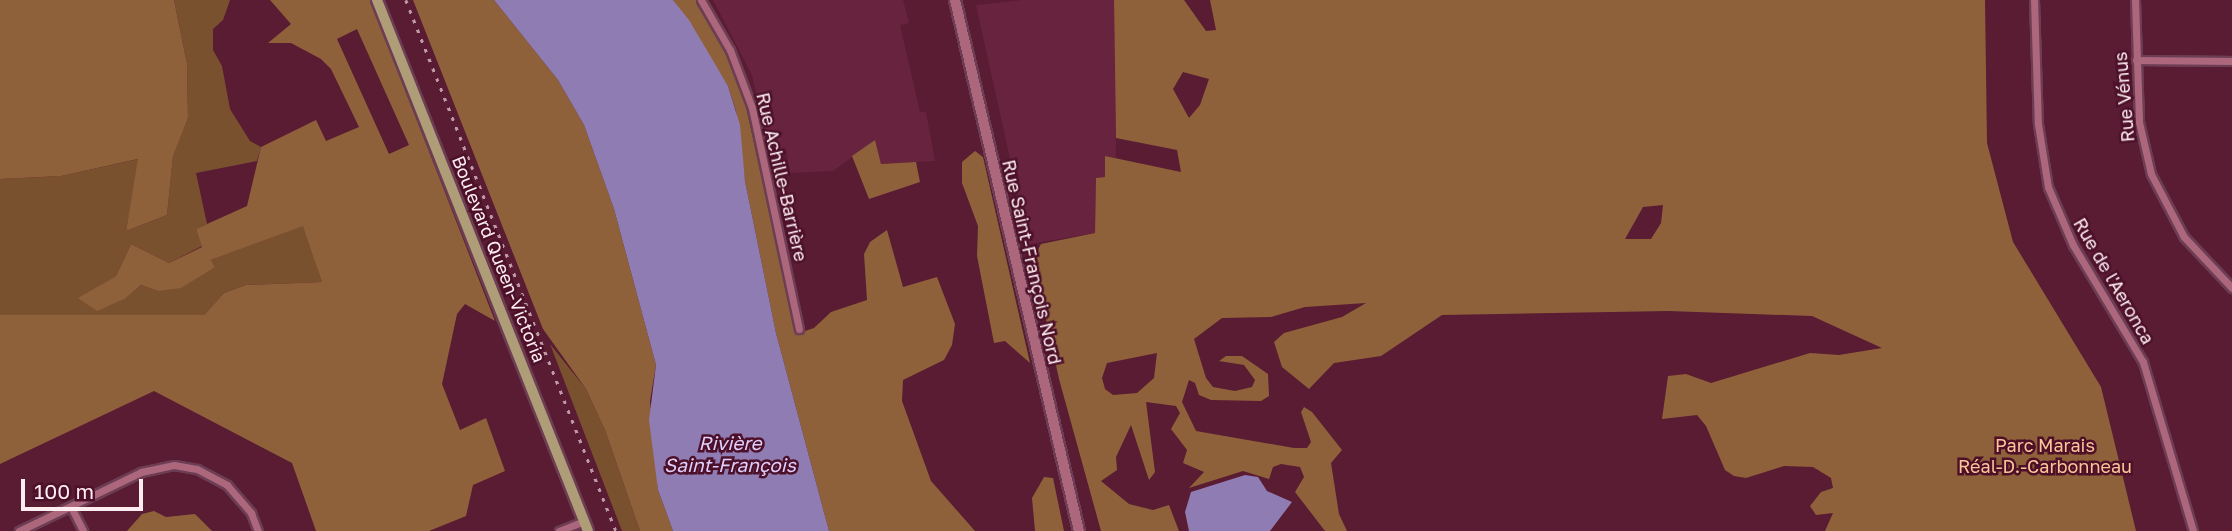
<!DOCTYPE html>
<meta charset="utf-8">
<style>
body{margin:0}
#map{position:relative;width:2232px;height:531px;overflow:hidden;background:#591c33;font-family:"Golos Text",sans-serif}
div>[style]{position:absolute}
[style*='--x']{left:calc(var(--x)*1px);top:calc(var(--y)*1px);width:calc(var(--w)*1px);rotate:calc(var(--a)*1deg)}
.built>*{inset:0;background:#68243f}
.green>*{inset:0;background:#7a512f}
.forest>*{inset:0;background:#8f613a}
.water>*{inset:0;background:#8f7cb2}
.roads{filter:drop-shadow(2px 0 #6d3e53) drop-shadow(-2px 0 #6d3e53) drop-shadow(0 2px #6d3e53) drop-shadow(0 -2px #6d3e53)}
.street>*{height:7px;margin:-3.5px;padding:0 3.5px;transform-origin:3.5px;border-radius:3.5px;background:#ac677d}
.secondary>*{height:10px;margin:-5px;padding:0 5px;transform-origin:5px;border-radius:5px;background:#ac677d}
.primary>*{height:10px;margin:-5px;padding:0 5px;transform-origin:5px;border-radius:5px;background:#ae9d76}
.rail>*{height:2.5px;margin-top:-1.25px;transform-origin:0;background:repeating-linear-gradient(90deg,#be9ca7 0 3.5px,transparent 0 10.5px)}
span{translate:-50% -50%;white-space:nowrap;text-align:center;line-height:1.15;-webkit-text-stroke:5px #4d1029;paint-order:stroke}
.street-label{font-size:18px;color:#fdedf1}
.park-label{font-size:18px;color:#fec497}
.water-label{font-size:19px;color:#decffe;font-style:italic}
.scale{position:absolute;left:21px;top:479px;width:122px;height:32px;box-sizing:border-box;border:4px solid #fdedf1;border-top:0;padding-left:9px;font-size:21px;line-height:24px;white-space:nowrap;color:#fdedf1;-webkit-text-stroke:5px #4d1029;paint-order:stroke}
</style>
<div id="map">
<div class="built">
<div style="clip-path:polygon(713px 0,903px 0,909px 23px,900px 25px,920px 112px,926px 112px,935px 161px,881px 164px,875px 140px,833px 171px,790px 173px,786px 149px,770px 151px,752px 75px)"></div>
<div style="clip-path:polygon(1022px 0,1114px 0,1116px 158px,1105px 156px,1105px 177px,1096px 178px,1095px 233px,1029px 244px,976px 5px)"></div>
</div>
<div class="green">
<div style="clip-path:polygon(174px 0,230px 0,223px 20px,213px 29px,213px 50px,222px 66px,230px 109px,250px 141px,261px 147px,257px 161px,196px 173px,207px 224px,196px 229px,202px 246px,169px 263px,131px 244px,116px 276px,79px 298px,126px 298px,141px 285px,158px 291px,215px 267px,211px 260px,304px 225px,322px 282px,246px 285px,224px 293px,204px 315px,0 315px,0 179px,61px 176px,139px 159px,126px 231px,167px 215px,173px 155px,188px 118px,187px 64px)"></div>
<div style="clip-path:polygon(550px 344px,586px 389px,605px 430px,640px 531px,622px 531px)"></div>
</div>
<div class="forest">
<div style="clip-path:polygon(0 0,174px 0,187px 64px,188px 118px,173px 156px,167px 215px,126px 231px,138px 159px,61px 176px,0 179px)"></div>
<div style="clip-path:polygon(evenodd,270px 0,370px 0,495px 321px,465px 304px,457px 314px,442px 384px,460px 430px,486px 418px,505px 471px,473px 485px,466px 516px,429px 531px,316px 531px,292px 463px,154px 391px,0 464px,0 315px,204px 315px,224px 293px,246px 285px,322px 282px,303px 226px,211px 260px,215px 267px,181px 288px,158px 291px,141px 285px,126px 298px,97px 311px,78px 298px,116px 276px,131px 244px,169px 263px,202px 247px,196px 229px,247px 206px,261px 147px,316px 120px,326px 141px,359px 127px,331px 69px,321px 59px,291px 43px,268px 43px,291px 24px,270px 0,357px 29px,409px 145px,389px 154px,337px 39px,357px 29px)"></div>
<div style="clip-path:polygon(413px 0,494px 0,558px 80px,584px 125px,614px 209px,656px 365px,650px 401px,658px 490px,673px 531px,640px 531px,605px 430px,586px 389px,543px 329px)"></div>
<div style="clip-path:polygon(673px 0,696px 0,724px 46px,743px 93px,796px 334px,814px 328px,831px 312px,867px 300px,864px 254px,870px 242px,887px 230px,903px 287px,937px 277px,955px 324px,952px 345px,944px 360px,903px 380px,902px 401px,931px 481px,975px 531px,829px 531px,776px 333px,745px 181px,736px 111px,728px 86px)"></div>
<div style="clip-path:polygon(evenodd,1114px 0,1184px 0,1206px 31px,1216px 30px,1210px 0,1985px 0,1987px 143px,2013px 242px,2101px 387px,2136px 531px,1825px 531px,1833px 513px,1816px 515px,1810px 506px,1821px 492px,1833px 488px,1831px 478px,1813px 467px,1784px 466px,1746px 478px,1734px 476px,1725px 470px,1706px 426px,1697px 415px,1662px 419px,1668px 376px,1686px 374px,1711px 383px,1810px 353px,1839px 355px,1882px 348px,1812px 316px,1669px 311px,1442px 315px,1381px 356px,1334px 363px,1309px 389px,1282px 367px,1274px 342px,1284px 333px,1342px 317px,1366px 303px,1305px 307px,1271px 317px,1222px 318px,1194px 339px,1206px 378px,1213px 387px,1235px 391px,1252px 387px,1255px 380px,1244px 365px,1219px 361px,1226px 356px,1242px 356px,1268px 374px,1269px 396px,1261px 401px,1211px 400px,1199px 395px,1195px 383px,1189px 380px,1182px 402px,1196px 431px,1294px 448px,1307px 448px,1311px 442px,1301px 412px,1304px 407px,1312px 412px,1342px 450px,1331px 463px,1339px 514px,1347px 531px,1325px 531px,1295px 492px,1304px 477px,1300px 467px,1281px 464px,1273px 467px,1269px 479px,1243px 471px,1189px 488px,1204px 472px,1183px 463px,1187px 450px,1171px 429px,1180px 413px,1176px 406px,1146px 402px,1155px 472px,1149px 480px,1131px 425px,1116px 457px,1117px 470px,1101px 481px,1129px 504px,1153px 510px,1169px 505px,1179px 531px,1101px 531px,1059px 379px,1033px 259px,1041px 244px,1095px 233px,1096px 178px,1105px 177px,1105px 156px,1181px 172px,1177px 150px,1116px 138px,1114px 0,1183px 72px,1209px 79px,1200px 105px,1189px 118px,1173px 89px,1183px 72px,1114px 0,1663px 205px,1661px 223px,1651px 239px,1625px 239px,1643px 207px,1663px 205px,1114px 0,1157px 353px,1154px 378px,1137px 393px,1113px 395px,1105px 389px,1102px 378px,1107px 363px,1157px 353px)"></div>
<div style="clip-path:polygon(875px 140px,881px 164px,916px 162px,920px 182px,869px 199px,852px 156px)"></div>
<div style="clip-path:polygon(975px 151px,983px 157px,1030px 363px,1005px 341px,994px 343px,977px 256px,978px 226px,962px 183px,962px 162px)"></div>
<div style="clip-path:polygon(1044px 477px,1053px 478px,1064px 531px,1035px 531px,1032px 498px)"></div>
<div style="clip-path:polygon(154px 511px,166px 517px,195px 514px,212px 531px,127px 531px,142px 514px)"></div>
</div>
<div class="water">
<div style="clip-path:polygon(494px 0,673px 0,689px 20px,728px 86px,740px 125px,745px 181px,776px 333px,829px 531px,673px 531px,658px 490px,649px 420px,656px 365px,614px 209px,584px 125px,558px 80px)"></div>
<div style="clip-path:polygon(1245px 475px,1258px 477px,1267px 491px,1292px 502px,1270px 531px,1189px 531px,1185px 512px,1191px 492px)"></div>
</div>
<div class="roads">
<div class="street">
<div style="--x:701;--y:0;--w:58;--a:59.9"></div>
<div style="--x:730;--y:50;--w:62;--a:69.2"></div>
<div style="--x:752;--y:108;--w:226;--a:78"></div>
<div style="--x:2034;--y:0;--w:124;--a:88.2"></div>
<div style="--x:2038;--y:124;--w:64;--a:81"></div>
<div style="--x:2048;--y:187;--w:63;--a:66.7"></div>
<div style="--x:2073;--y:245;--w:136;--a:59.1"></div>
<div style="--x:2143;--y:362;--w:176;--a:73.5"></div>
<div style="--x:2135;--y:0;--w:122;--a:88.1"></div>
<div style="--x:2139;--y:122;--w:53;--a:77"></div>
<div style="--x:2151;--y:174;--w:71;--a:62.4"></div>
<div style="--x:2184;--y:237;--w:70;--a:46.7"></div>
<div style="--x:2136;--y:60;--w:96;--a:0.6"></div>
<div style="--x:71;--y:507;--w:27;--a:63"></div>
<div style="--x:19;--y:531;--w:136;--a:-25.8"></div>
<div style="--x:141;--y:472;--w:34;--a:-12"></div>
<div style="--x:174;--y:465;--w:23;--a:10"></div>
<div style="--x:197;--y:469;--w:34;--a:28"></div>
<div style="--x:227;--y:485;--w:37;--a:49"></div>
<div style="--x:251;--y:513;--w:19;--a:69"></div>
<div style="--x:559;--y:531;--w:27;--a:-22"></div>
</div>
<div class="secondary">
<div style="--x:955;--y:0;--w:545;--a:76.86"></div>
</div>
<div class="primary">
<div style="--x:377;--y:0;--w:571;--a:68.33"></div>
</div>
</div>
<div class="rail">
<div style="--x:406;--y:0;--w:571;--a:68.42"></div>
</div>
<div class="street-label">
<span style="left:2124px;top:97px;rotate:-95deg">Rue Vénus</span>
<span style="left:782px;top:177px;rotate:77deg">Rue Achille-Barrière</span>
<span style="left:499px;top:259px;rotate:68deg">Boulevard Queen-Victoria</span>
<span style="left:1032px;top:262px;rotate:77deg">Rue Saint-François Nord</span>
<span style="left:2114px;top:281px;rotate:60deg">Rue de l'Aeronca</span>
</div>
<div class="park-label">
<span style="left:2045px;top:456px">Parc Marais<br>Réal-D.-Carbonneau</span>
</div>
<div class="water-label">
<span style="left:730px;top:454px">Rivière<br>Saint-François</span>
</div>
<div class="scale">100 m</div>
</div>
